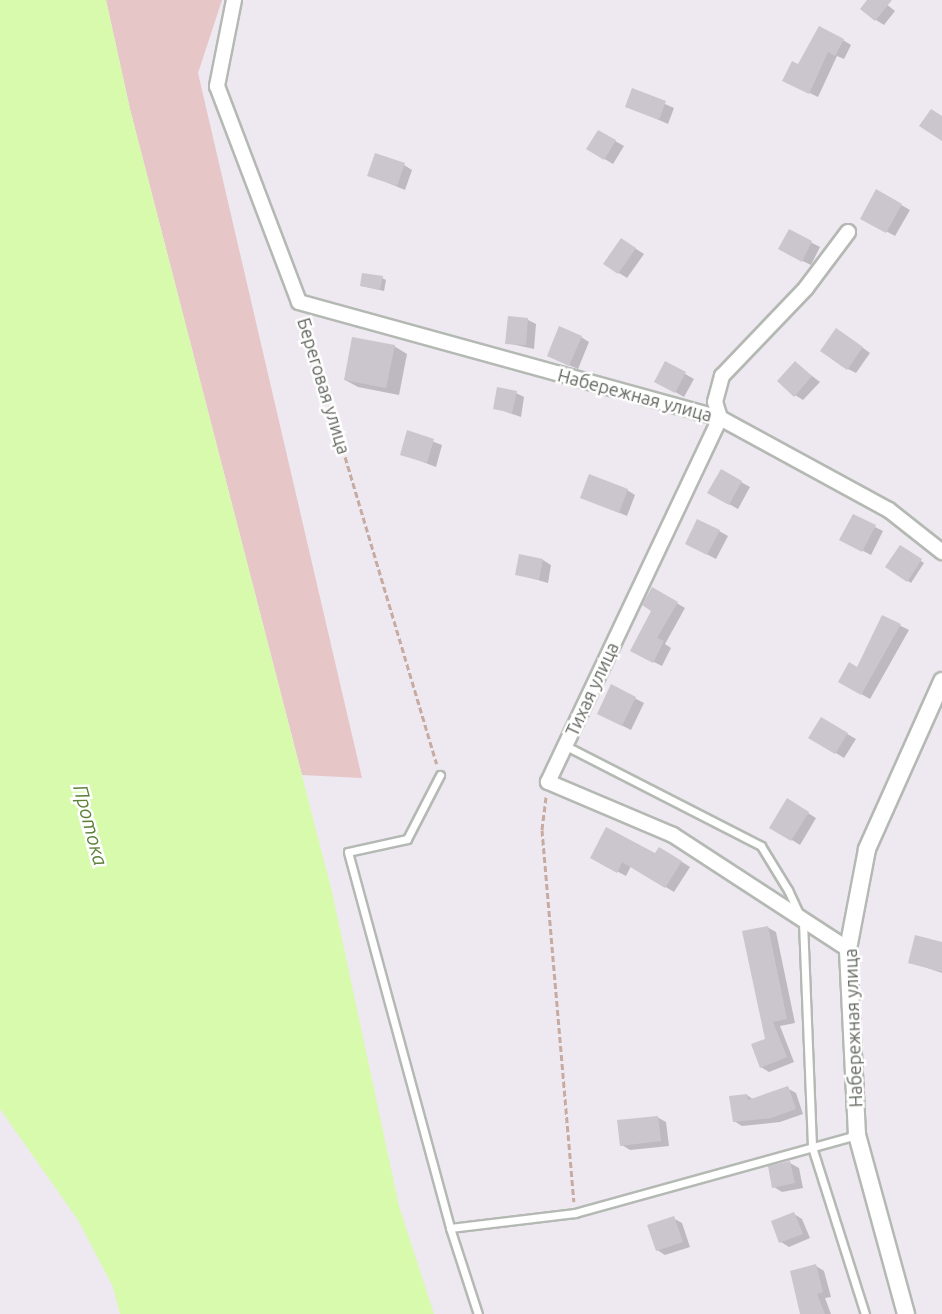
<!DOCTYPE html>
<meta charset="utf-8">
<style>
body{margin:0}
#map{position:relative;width:942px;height:1314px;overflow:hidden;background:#eee8f0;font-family:Ubuntu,sans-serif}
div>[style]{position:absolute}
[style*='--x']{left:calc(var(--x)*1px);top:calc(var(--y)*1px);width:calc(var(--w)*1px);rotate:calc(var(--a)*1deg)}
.green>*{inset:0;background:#e6c6c6}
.water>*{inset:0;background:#d8faad}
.shadow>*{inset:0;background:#0003}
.building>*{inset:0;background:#cbc6ce}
.path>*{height:3px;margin-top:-1.5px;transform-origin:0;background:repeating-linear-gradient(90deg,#c7aba0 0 6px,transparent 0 9px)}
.roads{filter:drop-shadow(2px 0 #b4b9b3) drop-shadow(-2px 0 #b4b9b3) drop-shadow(0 2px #b4b9b3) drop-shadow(0 -2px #b4b9b3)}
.service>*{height:7px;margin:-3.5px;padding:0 3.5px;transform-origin:3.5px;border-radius:3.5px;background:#fff}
.minor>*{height:14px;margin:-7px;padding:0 7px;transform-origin:7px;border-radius:7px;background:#fff}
.tertiary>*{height:16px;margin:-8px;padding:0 8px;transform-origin:8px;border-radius:8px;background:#fff}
span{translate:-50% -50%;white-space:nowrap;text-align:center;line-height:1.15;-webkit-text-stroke:5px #fff;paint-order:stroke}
.street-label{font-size:18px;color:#62675f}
.water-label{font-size:20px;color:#5c813a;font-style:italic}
</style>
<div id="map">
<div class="green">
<div style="clip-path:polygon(106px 0,222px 0,198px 73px,362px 778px,302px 775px,130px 109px)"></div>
</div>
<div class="water">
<div style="clip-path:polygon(0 0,106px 0,130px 109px,332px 892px,399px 1206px,434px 1314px,120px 1314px,113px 1287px,78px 1220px,0 1109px)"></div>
</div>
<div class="shadow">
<div style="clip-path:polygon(869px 0,881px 0,895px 11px,884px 25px,876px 20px)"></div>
<div style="clip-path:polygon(843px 40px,851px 45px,844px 59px,837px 56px,818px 97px,793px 85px,799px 66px)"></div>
<div style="clip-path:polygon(633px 90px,674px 108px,668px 124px,627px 106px)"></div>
<div style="clip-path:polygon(599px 132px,624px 146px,613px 164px,588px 149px)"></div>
<div style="clip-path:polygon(404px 165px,412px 170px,405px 190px,369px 175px)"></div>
<div style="clip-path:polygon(877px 191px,910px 210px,895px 236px,862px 218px)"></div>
<div style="clip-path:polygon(789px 231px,820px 247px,811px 265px,788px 254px)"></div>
<div style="clip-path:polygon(630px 245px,644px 254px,627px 278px,605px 264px)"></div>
<div style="clip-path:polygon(382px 278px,386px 280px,384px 291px,362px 286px)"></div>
<div style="clip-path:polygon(528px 320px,536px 324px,534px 349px,507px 343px)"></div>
<div style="clip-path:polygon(845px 335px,870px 353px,856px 373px,848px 369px)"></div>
<div style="clip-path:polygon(581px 337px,589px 342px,578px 369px,548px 356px)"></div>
<div style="clip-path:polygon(394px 346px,407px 354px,399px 395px,358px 387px,345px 380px)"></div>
<div style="clip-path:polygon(666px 363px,694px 379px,684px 397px,656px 381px)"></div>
<div style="clip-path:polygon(795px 363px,820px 382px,803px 400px,795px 395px)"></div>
<div style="clip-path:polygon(516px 393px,524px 397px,521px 417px,495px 408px)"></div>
<div style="clip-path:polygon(408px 432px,442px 445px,436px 467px,402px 454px)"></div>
<div style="clip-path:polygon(721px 471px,750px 487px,738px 509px,709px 493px)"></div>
<div style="clip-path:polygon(627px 490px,635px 495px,627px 516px,582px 497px)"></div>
<div style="clip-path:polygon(875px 527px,883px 531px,871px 555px,850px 544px)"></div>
<div style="clip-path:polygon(719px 531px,728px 536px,716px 559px,695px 548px)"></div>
<div style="clip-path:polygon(900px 547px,924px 563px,911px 583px,887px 567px)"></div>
<div style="clip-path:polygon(543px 560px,551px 565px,548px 583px,517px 574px)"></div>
<div style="clip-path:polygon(653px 589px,685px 608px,665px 644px,671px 648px,662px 666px,632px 651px,653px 610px)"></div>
<div style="clip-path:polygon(883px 617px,909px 630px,870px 699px,840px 682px,858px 669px)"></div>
<div style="clip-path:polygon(611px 686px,644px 703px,631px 730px,607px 718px)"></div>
<div style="clip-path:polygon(821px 719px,856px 739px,844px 758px,810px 737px)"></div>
<div style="clip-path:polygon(787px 800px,816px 818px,800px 845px,771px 827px)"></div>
<div style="clip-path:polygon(668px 853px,690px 867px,674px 892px,631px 866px,626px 876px,592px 858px)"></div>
<div style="clip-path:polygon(767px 927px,776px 932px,795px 1023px,780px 1026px,794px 1062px,769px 1072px,761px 1067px,766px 1040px)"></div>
<div style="clip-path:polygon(942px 944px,942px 973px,910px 962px)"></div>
<div style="clip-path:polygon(787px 1088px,796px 1093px,803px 1114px,780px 1122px,742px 1126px,734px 1121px,747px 1095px,754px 1100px)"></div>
<div style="clip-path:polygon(657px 1117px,666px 1122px,669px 1146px,630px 1150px,622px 1145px)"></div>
<div style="clip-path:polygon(790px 1163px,799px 1168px,803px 1188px,782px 1192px,774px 1187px)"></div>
<div style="clip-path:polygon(794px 1214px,802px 1219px,810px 1238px,789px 1247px,781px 1242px)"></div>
<div style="clip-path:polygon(673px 1218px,682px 1223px,690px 1247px,665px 1255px,657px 1250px)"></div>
<div style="clip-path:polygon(816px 1266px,824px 1271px,831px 1297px,825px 1298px,831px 1314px,801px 1314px)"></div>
</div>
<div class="building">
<div style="clip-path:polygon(867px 0,892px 0,875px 21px,860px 9px)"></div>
<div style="clip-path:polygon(819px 26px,844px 39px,835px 56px,828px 52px,809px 94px,782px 81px,792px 61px,798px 64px)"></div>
<div style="clip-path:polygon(632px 88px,666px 101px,659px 120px,625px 107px)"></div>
<div style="clip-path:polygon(931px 109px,942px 116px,942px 141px,919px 126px)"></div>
<div style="clip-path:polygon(598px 130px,616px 140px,604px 160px,586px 149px)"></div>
<div style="clip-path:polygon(375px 153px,405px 163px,397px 186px,367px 176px)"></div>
<div style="clip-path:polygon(876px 189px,902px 204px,886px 233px,860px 219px)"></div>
<div style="clip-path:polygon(789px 229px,812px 241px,802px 262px,778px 249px)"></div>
<div style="clip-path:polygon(621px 238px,636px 248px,618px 274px,603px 264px)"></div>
<div style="clip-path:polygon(362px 273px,383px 276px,380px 290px,360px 286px)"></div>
<div style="clip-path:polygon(508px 316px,528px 318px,526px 345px,505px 344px)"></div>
<div style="clip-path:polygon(559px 326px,582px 336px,569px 366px,547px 356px)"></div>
<div style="clip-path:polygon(836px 328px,863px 347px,847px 370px,820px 351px)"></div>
<div style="clip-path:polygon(352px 337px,395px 345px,386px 388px,344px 380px)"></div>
<div style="clip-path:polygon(665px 361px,686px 372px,675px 393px,654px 382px)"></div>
<div style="clip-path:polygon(795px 361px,812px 376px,794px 397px,777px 381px)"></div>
<div style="clip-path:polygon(497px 387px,517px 391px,512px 413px,493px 409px)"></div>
<div style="clip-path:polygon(407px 430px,434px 439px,427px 463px,400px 455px)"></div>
<div style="clip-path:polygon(721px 469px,742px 481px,729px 505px,707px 493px)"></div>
<div style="clip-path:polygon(589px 474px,628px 489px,619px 513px,580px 498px)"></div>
<div style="clip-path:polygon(853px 514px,876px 525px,862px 552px,839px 540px)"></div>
<div style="clip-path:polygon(697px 519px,720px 530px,707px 555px,685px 544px)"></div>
<div style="clip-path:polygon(900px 545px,922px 559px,907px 582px,885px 567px)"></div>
<div style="clip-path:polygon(519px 554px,543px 559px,539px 580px,515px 575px)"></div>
<div style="clip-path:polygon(652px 587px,678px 602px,657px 638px,664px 641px,653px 663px,630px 651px,651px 611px,642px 605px)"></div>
<div style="clip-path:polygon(882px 615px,901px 624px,861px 695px,838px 682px,849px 662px,857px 667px)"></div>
<div style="clip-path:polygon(611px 684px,636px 697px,622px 726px,597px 714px)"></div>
<div style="clip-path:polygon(821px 717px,848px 733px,835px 754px,808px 738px)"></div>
<div style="clip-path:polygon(787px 798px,809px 812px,791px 841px,769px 828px)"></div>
<div style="clip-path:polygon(606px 827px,655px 853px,659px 847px,682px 861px,665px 888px,622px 862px,617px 873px,590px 858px)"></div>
<div style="clip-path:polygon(768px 926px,787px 1019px,773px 1022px,787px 1057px,760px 1068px,751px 1044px,765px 1039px,742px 931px)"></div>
<div style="clip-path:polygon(915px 935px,942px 942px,942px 972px,908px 963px)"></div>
<div style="clip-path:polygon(788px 1086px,796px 1109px,771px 1118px,733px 1122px,729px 1096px,747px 1094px,748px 1100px)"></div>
<div style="clip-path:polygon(658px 1116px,661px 1141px,620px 1146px,617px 1120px)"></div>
<div style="clip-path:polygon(790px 1161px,795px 1183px,772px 1188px,768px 1166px)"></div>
<div style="clip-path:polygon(794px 1212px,803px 1234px,779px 1243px,771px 1221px)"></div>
<div style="clip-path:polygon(674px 1216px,683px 1242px,656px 1251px,647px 1225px)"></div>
<div style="clip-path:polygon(816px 1264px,823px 1292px,817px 1294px,825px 1314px,800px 1314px,790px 1271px)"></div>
</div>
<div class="path">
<div style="--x:304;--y:319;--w:464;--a:73.4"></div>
<div style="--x:546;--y:797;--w:33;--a:97"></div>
<div style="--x:542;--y:830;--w:373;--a:85.1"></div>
</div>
<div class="roads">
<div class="service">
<div style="--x:566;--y:746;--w:219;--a:27.1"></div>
<div style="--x:761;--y:846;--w:52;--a:58.5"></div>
<div style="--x:788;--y:890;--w:35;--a:65"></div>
<div style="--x:803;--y:922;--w:225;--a:87.7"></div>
<div style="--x:812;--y:1147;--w:175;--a:72.4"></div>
<div style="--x:440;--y:775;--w:72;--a:117.3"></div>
<div style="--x:407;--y:839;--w:60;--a:167.6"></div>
<div style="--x:348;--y:852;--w:390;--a:74.8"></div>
<div style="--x:450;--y:1228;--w:90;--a:72"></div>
<div style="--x:450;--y:1228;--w:126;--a:-6.8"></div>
<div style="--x:575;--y:1213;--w:293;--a:-15.5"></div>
</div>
<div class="minor">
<div style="--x:234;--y:0;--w:88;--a:101.2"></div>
<div style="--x:217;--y:86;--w:231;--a:69.2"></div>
<div style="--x:299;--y:302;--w:437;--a:15.4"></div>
<div style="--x:720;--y:418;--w:192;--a:28.6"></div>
<div style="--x:889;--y:510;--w:68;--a:38.4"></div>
<div style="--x:848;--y:949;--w:209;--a:-146.9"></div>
<div style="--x:673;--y:835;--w:136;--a:-157"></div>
<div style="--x:548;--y:782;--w:403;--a:-64.7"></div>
<div style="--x:720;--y:418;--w:17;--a:-107"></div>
<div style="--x:715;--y:402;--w:27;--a:-75"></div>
<div style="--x:722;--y:376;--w:122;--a:-46.3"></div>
<div style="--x:806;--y:288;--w:70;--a:-53.1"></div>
</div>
<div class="tertiary">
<div style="--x:906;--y:1314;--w:186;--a:-105.3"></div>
<div style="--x:857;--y:1135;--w:186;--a:-92.8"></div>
<div style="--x:848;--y:949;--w:102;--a:-79.2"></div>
<div style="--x:867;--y:849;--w:184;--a:-65.9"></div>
</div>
</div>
<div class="street-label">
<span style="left:324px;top:386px;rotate:73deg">Береговая улица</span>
<span style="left:635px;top:395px;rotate:15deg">Набережная улица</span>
<span style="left:592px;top:689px;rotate:-65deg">Тихая улица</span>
<span style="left:853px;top:1028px;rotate:-92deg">Набережная улица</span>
</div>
<div class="water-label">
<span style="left:91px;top:825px;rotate:75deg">Протока</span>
</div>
</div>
